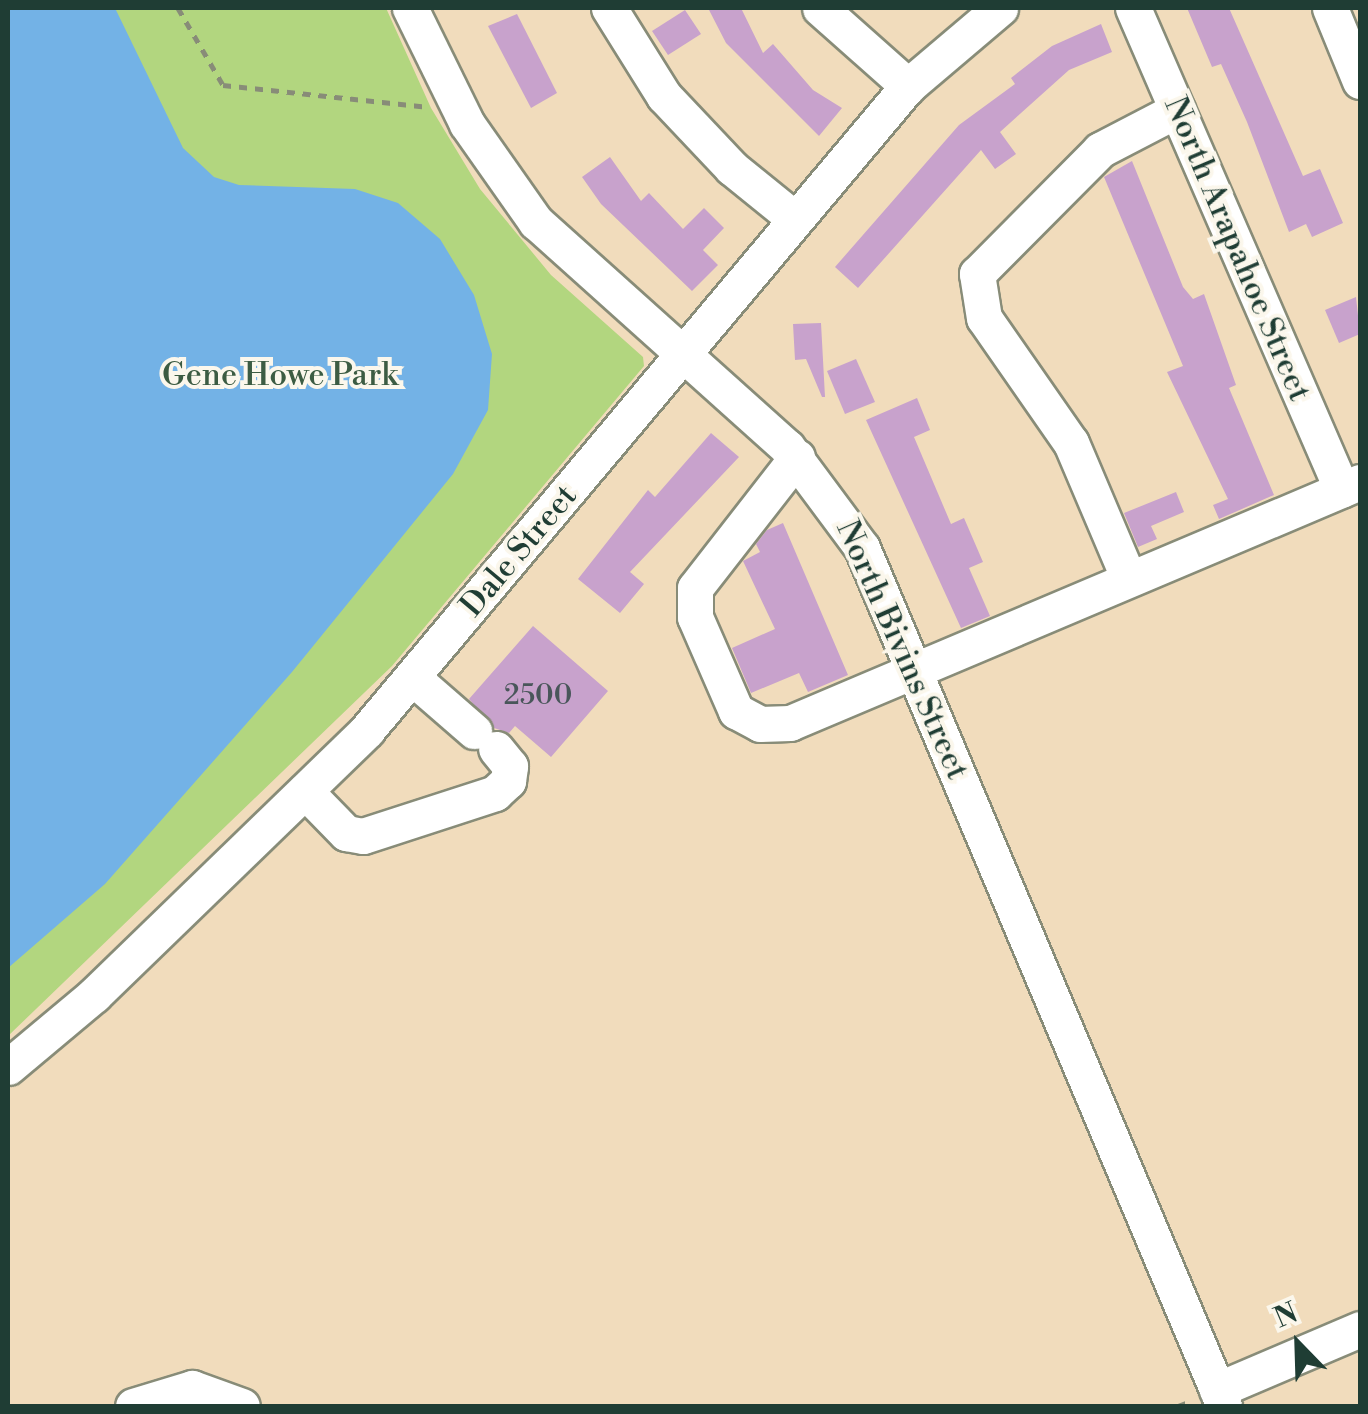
<!DOCTYPE html>
<style>
body{margin:0}
#map{position:relative;width:1368px;height:1414px;overflow:hidden;background:#f1dcbc;font-family:"Libre Bodoni",serif}
div>[style]{position:absolute}
[style*='--x']{left:calc(var(--x)*1px);top:calc(var(--y)*1px);width:calc(var(--w)*1px);rotate:calc(var(--a)*1deg)}
.green>*{inset:0;background:#b2d67f}
.water>*{inset:0;background:#73b2e6}
.building>*{inset:0;background:#c8a2cc}
.path>*{height:5px;margin-top:-2.5px;transform-origin:0;background:repeating-linear-gradient(90deg,#888c78 0 8px,transparent 0 16px)}
.roads{filter:drop-shadow(2px 0 #888c78) drop-shadow(-2px 0 #888c78) drop-shadow(0 2px #888c78) drop-shadow(0 -2px #888c78)}
.minor>*{height:35px;margin:-17.5px;padding:0 17.5px;transform-origin:17.5px;border-radius:17.5px;background:#fff}
span{translate:-50% -50%;white-space:nowrap;text-align:center;line-height:1.15;-webkit-text-stroke:8px #fbf7ec;paint-order:stroke}
.number-label{font-size:28px;color:#49565a}
.number-label span{-webkit-text-stroke-width:0}
.street-label{font-size:32px;color:#1f3d34}
.park-label{font-size:32px;color:#3c5c43}
.frame{position:absolute;inset:0;border:10px solid #1f3d34;pointer-events:none}
.north{position:absolute;left:1248px;top:1294px;width:100px;height:100px;-webkit-text-stroke:8px #fbf7ec;paint-order:stroke;rotate:337deg;font-size:28px;font-weight:700;line-height:40px;text-align:center;color:#1f3d34}
.north::after{content:'';display:block;margin:auto;width:35px;height:45px;background:#1f3d34;clip-path:polygon(50% 0,100% 100%,50% 72%,0 100%)}
</style>
<div id="map">
<div class="green">
<div style="clip-path:polygon(8px 8px,386px 8px,431px 108px,480px 189px,551px 275px,643px 357px,644px 366px,392px 666px,8px 1036px)"></div>
</div>
<div class="water">
<div style="clip-path:polygon(8px 8px,115px 8px,183px 148px,214px 177px,239px 185px,355px 189px,398px 203px,440px 239px,474px 295px,492px 354px,488px 410px,453px 474px,292px 672px,105px 884px,8px 968px)"></div>
</div>
<div class="building">
<div style="clip-path:polygon(708px 8px,741px 8px,763px 53px,773px 44px,813px 90px,842px 108px,819px 136px,726px 43px)"></div>
<div style="clip-path:polygon(1187px 8px,1229px 8px,1303px 176px,1320px 169px,1343px 223px,1312px 237px,1306px 224px,1289px 232px,1247px 122px,1221px 64px,1212px 67px)"></div>
<div style="clip-path:polygon(685px 10px,701px 34px,668px 55px,652px 31px)"></div>
<div style="clip-path:polygon(517px 14px,557px 93px,531px 108px,488px 26px)"></div>
<div style="clip-path:polygon(1101px 24px,1112px 52px,1069px 70px,1000px 132px,1016px 154px,995px 169px,981px 150px,858px 288px,835px 267px,959px 125px,1015px 84px,1011px 78px,1052px 46px)"></div>
<div style="clip-path:polygon(610px 157px,641px 201px,649px 193px,683px 229px,704px 208px,724px 228px,703px 250px,718px 265px,692px 291px,601px 204px,582px 177px)"></div>
<div style="clip-path:polygon(1132px 161px,1183px 287px,1193px 299px,1204px 294px,1236px 385px,1229px 388px,1274px 495px,1219px 519px,1213px 505px,1228px 499px,1167px 372px,1183px 366px,1104px 177px)"></div>
<div style="clip-path:polygon(1356px 297px,1360px 334px,1339px 343px,1325px 310px)"></div>
<div style="clip-path:polygon(821px 323px,825px 397px,822px 397px,806px 359px,795px 360px,793px 324px)"></div>
<div style="clip-path:polygon(856px 359px,875px 402px,845px 414px,827px 371px)"></div>
<div style="clip-path:polygon(917px 398px,930px 430px,914px 437px,951px 524px,964px 518px,983px 562px,969px 568px,990px 616px,961px 628px,866px 420px)"></div>
<div style="clip-path:polygon(711px 433px,739px 457px,630px 572px,644px 584px,620px 613px,578px 579px,648px 490px,655px 497px)"></div>
<div style="clip-path:polygon(1176px 492px,1184px 512px,1151px 526px,1157px 539px,1138px 547px,1124px 513px)"></div>
<div style="clip-path:polygon(783px 523px,848px 675px,808px 692px,799px 673px,751px 693px,732px 648px,775px 629px,743px 561px,760px 552px,756px 544px,767px 530px)"></div>
<div style="clip-path:polygon(533px 626px,608px 691px,551px 757px,515px 726px,509px 733px,494px 728px,469px 699px)"></div>
</div>
<div class="path">
<div style="--x:178;--y:8;--w:89;--a:59.7"></div>
<div style="--x:223;--y:85;--w:207;--a:6.1"></div>
<div style="--x:1178;--y:1406;--w:14;--a:-21"></div>
</div>
<div class="roads">
<div class="minor">
<div style="--x:410;--y:8;--w:129;--a:63.8"></div>
<div style="--x:467;--y:124;--w:120;--a:54.9"></div>
<div style="--x:536;--y:222;--w:337;--a:41.9"></div>
<div style="--x:787;--y:447;--w:126;--a:53.4"></div>
<div style="--x:862;--y:548;--w:931;--a:67.12"></div>
<div style="--x:609;--y:8;--w:104;--a:58"></div>
<div style="--x:664;--y:96;--w:99;--a:46.6"></div>
<div style="--x:732;--y:168;--w:81;--a:39"></div>
<div style="--x:820;--y:8;--w:118;--a:41.6"></div>
<div style="--x:1133;--y:8;--w:525;--a:66.56"></div>
<div style="--x:1330;--y:8;--w:79;--a:67.7"></div>
<div style="--x:797;--y:457;--w:166;--a:127.9"></div>
<div style="--x:695;--y:588;--w:29;--a:90"></div>
<div style="--x:695;--y:617;--w:103;--a:66.4"></div>
<div style="--x:736;--y:711;--w:27;--a:28"></div>
<div style="--x:760;--y:724;--w:30;--a:-2"></div>
<div style="--x:790;--y:723;--w:619;--a:-22.92"></div>
<div style="--x:1128;--y:577;--w:146;--a:-113"></div>
<div style="--x:1071;--y:443;--w:152;--a:-124.8"></div>
<div style="--x:984;--y:318;--w:45;--a:-99"></div>
<div style="--x:977;--y:274;--w:175;--a:-45.2"></div>
<div style="--x:1100;--y:150;--w:87;--a:-27.5"></div>
<div style="--x:413;--y:678;--w:81;--a:41"></div>
<div style="--x:305;--y:791;--w:59;--a:45.7"></div>
<div style="--x:346;--y:833;--w:17;--a:10"></div>
<div style="--x:363;--y:836;--w:139;--a:-18"></div>
<div style="--x:495;--y:793;--w:18;--a:-43"></div>
<div style="--x:508;--y:781;--w:15;--a:-82"></div>
<div style="--x:510;--y:766;--w:22;--a:-129"></div>
<div style="--x:8;--y:1067;--w:112;--a:-39.9"></div>
<div style="--x:94;--y:995;--w:380;--a:-44.1"></div>
<div style="--x:367;--y:730;--w:841;--a:-49.97"></div>
<div style="--x:908;--y:86;--w:121;--a:-40.3"></div>
<div style="--x:1217;--y:1390;--w:155;--a:-23.1"></div>
<div style="--x:133;--y:1406;--w:62;--a:-17"></div>
<div style="--x:192;--y:1388;--w:53;--a:19.8"></div>
</div>
</div>
<div class="number-label">
<span style="left:538px;top:696px">2500</span>
</div>
<div class="street-label">
<span style="left:1237px;top:249px;rotate:67deg">North Arapahoe Street</span>
<span style="left:519px;top:551px;rotate:-50deg">Dale Street</span>
<span style="left:902px;top:650px;rotate:66deg">North Bivins Street</span>
</div>
<div class="park-label">
<span style="left:280px;top:375px">Gene Howe Park</span>
</div>
<div class="frame"></div>
<div class="north">N</div>
</div>
